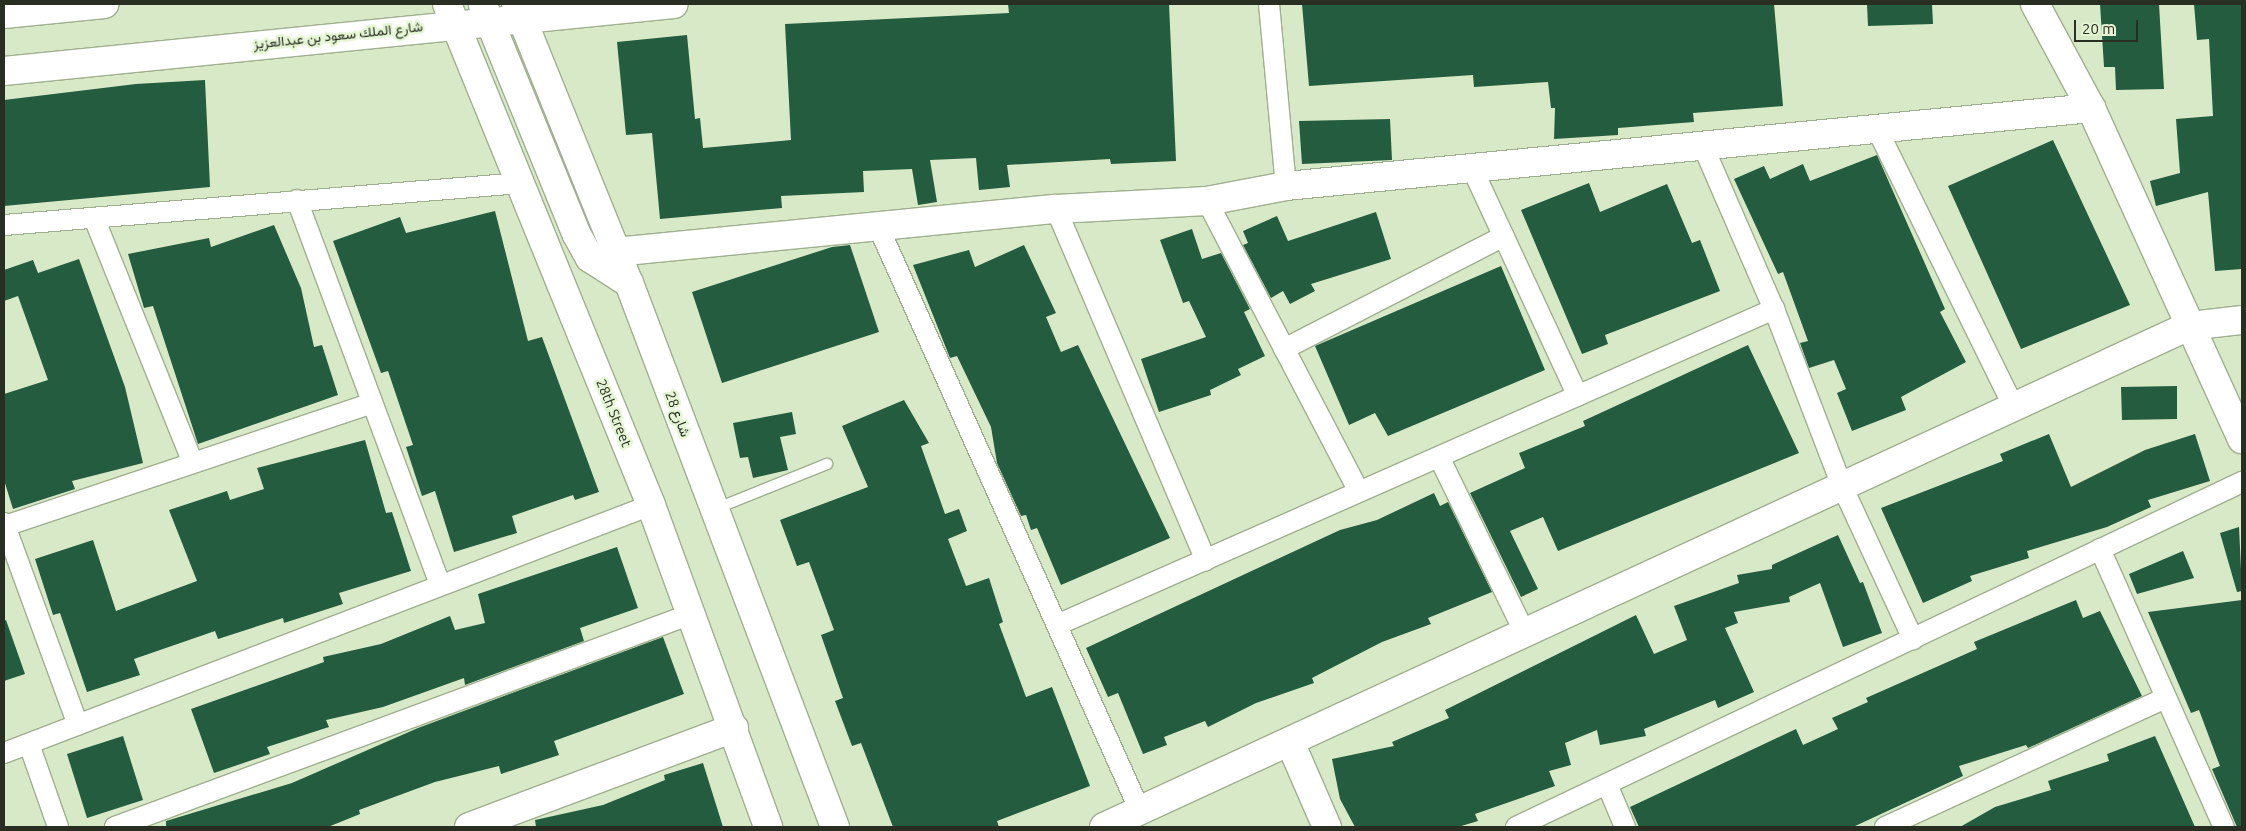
<!DOCTYPE html>
<meta charset="utf-8">
<style>
body{margin:0}
#map{position:relative;width:2246px;height:831px;overflow:hidden;background:#d8e9c7;font-family:Ubuntu,Vazirmatn,sans-serif}
div>[style]{position:absolute}
[style*='--x']{left:calc(var(--x)*1px);top:calc(var(--y)*1px);width:calc(var(--w)*1px);rotate:calc(var(--a)*1deg)}
.building>*{inset:0;background:#235c3f}
.roads{filter:drop-shadow(1px 0 #9faf8f) drop-shadow(-1px 0 #9faf8f) drop-shadow(0 1px #9faf8f) drop-shadow(0 -1px #9faf8f)}
.lane>*{height:10px;margin:-5px;padding:0 5px;transform-origin:5px;border-radius:5px;background:#fff}
.street>*{height:20px;margin:-10px;padding:0 10px;transform-origin:10px;border-radius:10px;background:#fff}
.secondary>*{height:28px;margin:-14px;padding:0 14px;transform-origin:14px;border-radius:14px;background:#fff}
.primary>*{height:28px;margin:-14px;padding:0 14px;transform-origin:14px;border-radius:14px;background:#fff}
span{translate:-50% -50%;white-space:nowrap;text-align:center;line-height:1.15;-webkit-text-stroke:5px #e5f6d4;paint-order:stroke}
.street-label{font-size:14px;color:#282e22}
.frame{position:absolute;inset:0;border:5px solid #282e22;pointer-events:none}
.scale{position:absolute;left:2074px;top:20px;width:64px;height:22px;box-sizing:border-box;border:2px solid #282e22;border-top:0;padding-left:6px;font-size:15px;line-height:18px;white-space:nowrap;color:#282e22;-webkit-text-stroke:4px #e5f6d4;paint-order:stroke}
</style>
<div id="map">
<div class="building">
<div style="clip-path:polygon(1008px 4px,1169px 4px,1176px 161px,1111px 164px,1110px 159px,1007px 165px,1010px 187px,979px 190px,976px 158px,930px 160px,937px 202px,918px 205px,912px 169px,863px 171px,864px 192px,781px 196px,782px 208px,660px 219px,652px 133px,626px 135px,617px 42px,687px 35px,695px 119px,700px 118px,703px 148px,791px 140px,785px 24px,1009px 13px)"></div>
<div style="clip-path:polygon(1302px 4px,1774px 4px,1783px 106px,1693px 113px,1694px 122px,1618px 128px,1618px 135px,1554px 139px,1555px 108px,1551px 108px,1548px 82px,1474px 87px,1473px 75px,1309px 86px)"></div>
<div style="clip-path:polygon(1867px 4px,1932px 4px,1933px 24px,1868px 26px)"></div>
<div style="clip-path:polygon(2100px 4px,2159px 4px,2164px 89px,2116px 90px,2115px 67px,2104px 67px)"></div>
<div style="clip-path:polygon(2194px 4px,2242px 4px,2242px 269px,2215px 271px,2208px 192px,2156px 206px,2150px 181px,2180px 173px,2176px 119px,2213px 116px,2209px 39px,2197px 40px)"></div>
<div style="clip-path:polygon(205px 80px,210px 187px,4px 206px,4px 100px,136px 84px)"></div>
<div style="clip-path:polygon(1390px 119px,1392px 160px,1302px 164px,1299px 121px)"></div>
<div style="clip-path:polygon(2053px 140px,2130px 305px,2021px 349px,1948px 186px)"></div>
<div style="clip-path:polygon(1877px 155px,1945px 309px,1940px 312px,1966px 362px,1901px 397px,1906px 410px,1852px 431px,1837px 393px,1846px 389px,1834px 360px,1809px 368px,1800px 343px,1808px 341px,1783px 272px,1778px 274px,1734px 179px,1764px 166px,1770px 179px,1803px 164px,1810px 181px)"></div>
<div style="clip-path:polygon(1589px 183px,1600px 212px,1667px 184px,1692px 243px,1700px 240px,1720px 291px,1605px 335px,1608px 344px,1582px 354px,1521px 210px)"></div>
<div style="clip-path:polygon(495px 211px,528px 341px,542px 337px,599px 492px,575px 500px,573px 495px,512px 516px,517px 533px,454px 552px,435px 491px,422px 496px,406px 447px,413px 445px,388px 371px,381px 373px,333px 241px,400px 217px,406px 233px)"></div>
<div style="clip-path:polygon(1376px 212px,1391px 259px,1311px 284px,1315px 291px,1290px 304px,1283px 291px,1271px 298px,1243px 245px,1248px 243px,1243px 231px,1277px 216px,1288px 241px)"></div>
<div style="clip-path:polygon(274px 225px,301px 288px,314px 347px,322px 345px,338px 395px,198px 444px,153px 306px,144px 308px,128px 254px,209px 238px,211px 247px)"></div>
<div style="clip-path:polygon(1192px 229px,1202px 259px,1221px 253px,1250px 309px,1244px 312px,1265px 356px,1238px 369px,1241px 375px,1210px 390px,1211px 395px,1159px 412px,1141px 359px,1206px 337px,1189px 301px,1183px 303px,1160px 240px)"></div>
<div style="clip-path:polygon(850px 245px,879px 332px,722px 383px,692px 292px,832px 247px)"></div>
<div style="clip-path:polygon(1024px 245px,1056px 313px,1046px 317px,1061px 352px,1078px 345px,1170px 538px,1061px 585px,1037px 528px,1031px 530px,1026px 515px,1021px 516px,997px 463px,991px 427px,957px 356px,950px 358px,913px 265px,969px 250px,975px 267px)"></div>
<div style="clip-path:polygon(79px 259px,125px 387px,143px 463px,72px 481px,75px 489px,13px 509px,4px 480px,4px 394px,48px 380px,18px 296px,4px 301px,4px 270px,33px 260px,38px 273px)"></div>
<div style="clip-path:polygon(1501px 266px,1545px 370px,1388px 436px,1375px 413px,1349px 425px,1315px 346px)"></div>
<div style="clip-path:polygon(1748px 345px,1799px 453px,1558px 551px,1543px 517px,1510px 531px,1538px 589px,1521px 597px,1470px 493px,1525px 468px,1519px 453px,1585px 426px,1583px 421px)"></div>
<div style="clip-path:polygon(2177px 386px,2177px 419px,2122px 420px,2121px 387px)"></div>
<div style="clip-path:polygon(904px 400px,929px 443px,921px 446px,945px 514px,959px 509px,967px 531px,948px 539px,966px 586px,989px 578px,1003px 622px,999px 624px,1026px 697px,1052px 687px,1090px 786px,997px 821px,999px 827px,893px 827px,861px 743px,852px 746px,835px 701px,843px 698px,821px 635px,834px 630px,809px 562px,797px 566px,780px 520px,868px 487px,842px 426px)"></div>
<div style="clip-path:polygon(792px 412px,796px 434px,780px 437px,788px 470px,753px 478px,748px 457px,740px 458px,733px 423px)"></div>
<div style="clip-path:polygon(2049px 434px,2071px 487px,2145px 450px,2195px 434px,2210px 481px,2148px 500px,2151px 507px,2107px 527px,2027px 551px,2029px 558px,1970px 576px,1972px 581px,1923px 603px,1881px 508px,2003px 461px,2000px 454px)"></div>
<div style="clip-path:polygon(365px 440px,386px 513px,392px 512px,411px 571px,339px 593px,343px 604px,284px 623px,283px 618px,218px 639px,215px 631px,134px 659px,140px 675px,87px 692px,60px 613px,53px 615px,35px 559px,93px 540px,116px 611px,197px 581px,169px 510px,227px 491px,230px 500px,264px 489px,257px 468px)"></div>
<div style="clip-path:polygon(1434px 493px,1440px 506px,1448px 502px,1492px 592px,1428px 618px,1431px 624px,1382px 642px,1312px 678px,1314px 683px,1256px 703px,1208px 727px,1205px 721px,1164px 737px,1167px 745px,1143px 754px,1118px 693px,1108px 697px,1086px 648px,1340px 530px,1377px 520px)"></div>
<div style="clip-path:polygon(2239px 527px,2242px 591px,2237px 592px,2220px 533px)"></div>
<div style="clip-path:polygon(1838px 535px,1860px 583px,1863px 582px,1882px 633px,1843px 647px,1820px 583px,1789px 597px,1790px 602px,1734px 612px,1738px 623px,1725px 628px,1754px 692px,1718px 708px,1715px 700px,1644px 729px,1646px 736px,1600px 745px,1597px 730px,1565px 743px,1571px 765px,1549px 771px,1555px 786px,1475px 814px,1478px 821px,1458px 827px,1355px 827px,1340px 799px,1332px 759px,1394px 746px,1392px 742px,1449px 718px,1445px 710px,1636px 615px,1654px 654px,1687px 640px,1674px 606px,1739px 583px,1737px 575px,1772px 569px,1772px 565px)"></div>
<div style="clip-path:polygon(617px 547px,638px 608px,580px 628px,584px 641px,465px 685px,464px 678px,383px 707px,326px 720px,329px 727px,267px 747px,270px 754px,214px 773px,191px 709px,324px 662px,323px 657px,381px 644px,450px 616px,455px 630px,485px 623px,478px 594px)"></div>
<div style="clip-path:polygon(2183px 551px,2194px 578px,2137px 594px,2129px 574px)"></div>
<div style="clip-path:polygon(2076px 600px,2083px 618px,2100px 611px,2142px 696px,2028px 748px,2026px 745px,1959px 766px,1963px 776px,1853px 827px,1639px 827px,1630px 807px,1796px 729px,1803px 745px,1838px 729px,1832px 718px,1868px 702px,1866px 698px,1977px 649px,1974px 642px)"></div>
<div style="clip-path:polygon(2242px 600px,2242px 827px,2237px 827px,2212px 769px,2220px 766px,2199px 710px,2191px 713px,2148px 612px)"></div>
<div style="clip-path:polygon(6px 620px,25px 674px,4px 681px,4px 621px)"></div>
<div style="clip-path:polygon(663px 637px,684px 694px,554px 741px,559px 755px,501px 774px,499px 766px,435px 782px,359px 810px,360px 814px,328px 827px,166px 827px,166px 821px,292px 783px,418px 728px)"></div>
<div style="clip-path:polygon(123px 736px,143px 800px,87px 818px,67px 754px)"></div>
<div style="clip-path:polygon(2155px 736px,2195px 827px,1960px 827px,1995px 807px,2051px 790px,2048px 781px,2109px 761px,2107px 754px)"></div>
<div style="clip-path:polygon(703px 763px,723px 827px,536px 827px,535px 820px,603px 805px,665px 780px,664px 775px)"></div>
</div>
<div class="roads">
<div class="lane">
<div style="--x:715;--y:509;--w:121;--a:-21.9"></div>
</div>
<div class="street">
<div style="--x:1269;--y:4;--w:183;--a:84.7"></div>
<div style="--x:1877;--y:129;--w:310;--a:63.8"></div>
<div style="--x:1703;--y:146;--w:178;--a:66.5"></div>
<div style="--x:1774;--y:309;--w:190;--a:69"></div>
<div style="--x:1842;--y:486;--w:169;--a:65.1"></div>
<div style="--x:1472;--y:168;--w:251;--a:65.1"></div>
<div style="--x:297;--y:200;--w:411;--a:69.6"></div>
<div style="--x:1207;--y:201;--w:328;--a:62.4"></div>
<div style="--x:1056;--y:209;--w:382;--a:66.9"></div>
<div style="--x:94;--y:218;--w:264;--a:68"></div>
<div style="--x:4;--y:225;--w:520;--a:-4.64"></div>
<div style="--x:878;--y:226;--w:641;--a:65.87"></div>
<div style="--x:1284;--y:349;--w:247;--a:-27.2"></div>
<div style="--x:1439;--y:457;--w:196;--a:64"></div>
<div style="--x:4;--y:523;--w:215;--a:69.9"></div>
<div style="--x:5;--y:526;--w:387;--a:-18.5"></div>
<div style="--x:2100;--y:549;--w:304;--a:66"></div>
<div style="--x:1057;--y:625;--w:784;--a:-23.78"></div>
<div style="--x:29;--y:744;--w:88;--a:70.7"></div>
<div style="--x:4;--y:753;--w:693;--a:-20.97"></div>
<div style="--x:1607;--y:784;--w:47;--a:67.3"></div>
<div style="--x:115;--y:827;--w:614;--a:-20.29"></div>
<div style="--x:1516;--y:827;--w:804;--a:-25.42"></div>
<div style="--x:1885;--y:827;--w:309;--a:-24.7"></div>
</div>
<div class="secondary">
<div style="--x:2035;--y:4;--w:118;--a:61.7"></div>
<div style="--x:2091;--y:108;--w:364;--a:65.5"></div>
<div style="--x:615;--y:252;--w:443;--a:-5.6"></div>
<div style="--x:1056;--y:209;--w:151;--a:-3"></div>
<div style="--x:1207;--y:201;--w:80;--a:-10.8"></div>
<div style="--x:1286;--y:186;--w:809;--a:-5.53"></div>
<div style="--x:1290;--y:742;--w:93;--a:66.5"></div>
<div style="--x:469;--y:827;--w:283;--a:-20.5"></div>
<div style="--x:1104;--y:827;--w:1195;--a:-24.79"></div>
<div style="--x:2189;--y:326;--w:53;--a:-6.5"></div>
</div>
<div class="primary">
<div style="--x:447;--y:4;--w:541;--a:67.84"></div>
<div style="--x:651;--y:505;--w:343;--a:70"></div>
<div style="--x:516;--y:4;--w:301;--a:68"></div>
<div style="--x:629;--y:283;--w:582;--a:69.26"></div>
<div style="--x:483;--y:5;--w:248;--a:67.8"></div>
<div style="--x:577;--y:235;--w:26;--a:61"></div>
<div style="--x:590;--y:258;--w:46;--a:32.7"></div>
<div style="--x:4;--y:14;--w:101;--a:-5.7"></div>
<div style="--x:4;--y:71;--w:673;--a:-5.71"></div>
</div>
</div>
<div class="street-label">
<span style="left:338px;top:35px;rotate:-6deg">شارع الملك سعود بن عبدالعزيز</span>
<span style="left:614px;top:413px;rotate:68deg">28th Street</span>
<span style="left:678px;top:414px;rotate:69deg">شارع 28</span>
</div>
<div class="frame"></div>
<div class="scale">20 m</div>
</div>
